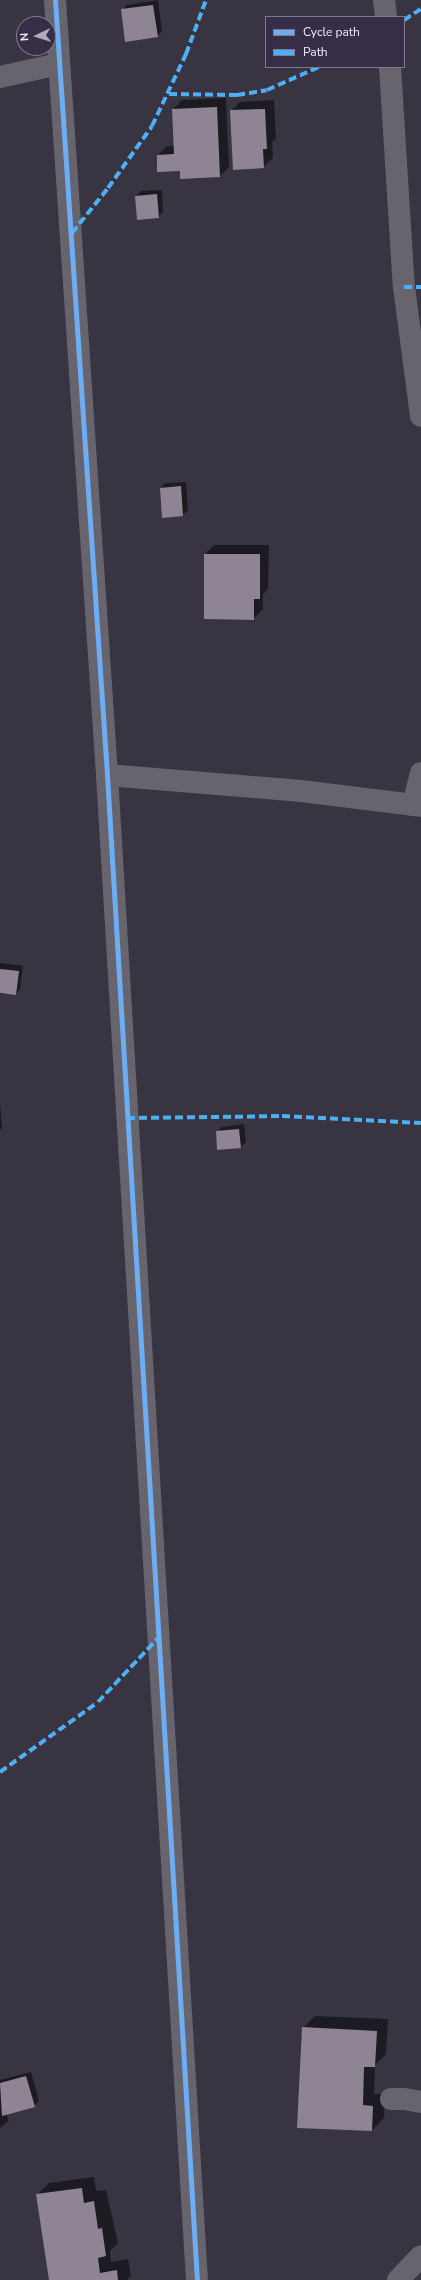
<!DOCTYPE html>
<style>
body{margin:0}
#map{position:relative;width:421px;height:2280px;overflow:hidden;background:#383441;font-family:"Nunito Sans",sans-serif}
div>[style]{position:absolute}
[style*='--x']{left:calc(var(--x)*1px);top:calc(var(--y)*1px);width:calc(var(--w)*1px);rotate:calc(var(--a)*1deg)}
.shadow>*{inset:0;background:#0007}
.building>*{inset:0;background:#8f8493}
.minor>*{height:22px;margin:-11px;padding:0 11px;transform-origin:11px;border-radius:11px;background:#67646e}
.quiet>*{height:4px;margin-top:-2px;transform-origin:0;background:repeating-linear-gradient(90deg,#4cb0f7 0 8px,transparent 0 12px)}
.cycleway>*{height:5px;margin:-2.5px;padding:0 2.5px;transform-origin:2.5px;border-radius:2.5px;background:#6dadf4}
span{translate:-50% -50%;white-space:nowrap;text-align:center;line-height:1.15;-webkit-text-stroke:4px #362e47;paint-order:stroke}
.legend{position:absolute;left:265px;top:16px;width:140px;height:52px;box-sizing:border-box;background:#362e47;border:1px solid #807a8f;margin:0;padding:5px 7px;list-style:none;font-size:12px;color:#f0ecfc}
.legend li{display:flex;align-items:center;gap:8px;height:20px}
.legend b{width:20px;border:1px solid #807a8f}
.north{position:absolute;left:16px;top:16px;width:40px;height:40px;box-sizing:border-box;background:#362e47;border:1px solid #807a8f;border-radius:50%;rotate:266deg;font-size:11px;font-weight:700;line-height:16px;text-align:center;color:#f0ecfc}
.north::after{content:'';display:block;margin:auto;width:14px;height:18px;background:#b0acbb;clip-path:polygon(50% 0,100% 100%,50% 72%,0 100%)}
</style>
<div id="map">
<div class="shadow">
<div style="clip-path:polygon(158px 0,162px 31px,157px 36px,122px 10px,127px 5px)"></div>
<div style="clip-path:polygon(226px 98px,229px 167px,220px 176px,181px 170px,158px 155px,167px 146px,175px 146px,173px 109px,182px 100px)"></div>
<div style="clip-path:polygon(274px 100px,276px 139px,272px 142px,273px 158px,263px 167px,231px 111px,240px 102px)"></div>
<div style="clip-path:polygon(162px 190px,163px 212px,158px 217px,136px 196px,141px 191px)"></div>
<div style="clip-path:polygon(186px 482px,188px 510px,183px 515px,161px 488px,165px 483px)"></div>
<div style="clip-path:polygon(214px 545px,269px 545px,268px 589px,263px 594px,263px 609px,253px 619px,205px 618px,205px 554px)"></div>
<div style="clip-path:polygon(0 963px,23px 966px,20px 989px,16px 994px,0 994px)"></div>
<div style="clip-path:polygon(0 1102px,2px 1128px,0 1130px)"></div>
<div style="clip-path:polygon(244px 1124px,246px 1142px,241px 1147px,217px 1132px,222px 1127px)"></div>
<div style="clip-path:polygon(315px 2016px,388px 2019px,386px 2054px,375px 2065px,374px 2094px,385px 2094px,384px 2118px,372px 2130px,303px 2028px)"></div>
<div style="clip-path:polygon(31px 2072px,39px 2101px,34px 2106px,6px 2113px,9px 2121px,0 2128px,0 2080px)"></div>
<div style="clip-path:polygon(94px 2177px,96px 2191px,106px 2190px,118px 2243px,110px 2251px,111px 2262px,128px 2259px,131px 2276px,127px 2280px,50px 2280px,37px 2195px,49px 2183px)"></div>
</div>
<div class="building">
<div style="clip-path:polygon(153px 5px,158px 37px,125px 42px,121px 9px)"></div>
<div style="clip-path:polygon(217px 107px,220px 177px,180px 179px,180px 171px,157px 172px,157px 155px,174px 154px,172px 109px)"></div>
<div style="clip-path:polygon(265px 109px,267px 149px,263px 149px,264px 168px,233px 170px,230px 110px)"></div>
<div style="clip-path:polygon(157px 194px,159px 218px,137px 220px,135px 196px)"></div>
<div style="clip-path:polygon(181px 486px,183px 516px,162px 518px,160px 488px)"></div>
<div style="clip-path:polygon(204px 554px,260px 554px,260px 599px,254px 599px,254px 620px,204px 619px)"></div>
<div style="clip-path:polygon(0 969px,19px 971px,16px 995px,0 993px)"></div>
<div style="clip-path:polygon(239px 1129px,241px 1148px,217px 1150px,216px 1131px)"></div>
<div style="clip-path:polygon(302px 2027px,377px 2031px,375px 2067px,364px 2067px,363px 2105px,373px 2106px,372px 2131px,297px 2128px)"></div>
<div style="clip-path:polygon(26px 2076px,35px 2107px,2px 2116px,0 2083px)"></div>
<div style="clip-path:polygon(82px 2188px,84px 2203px,94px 2201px,98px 2229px,102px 2228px,106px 2256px,98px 2258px,100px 2273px,117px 2270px,118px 2280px,49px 2280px,36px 2194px)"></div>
</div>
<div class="minor">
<div style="--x:55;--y:0;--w:777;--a:86.16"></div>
<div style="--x:107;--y:775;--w:1508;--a:86.58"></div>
<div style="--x:384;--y:0;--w:17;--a:83"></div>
<div style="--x:390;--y:67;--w:220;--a:86.4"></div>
<div style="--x:404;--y:287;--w:130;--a:82.5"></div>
<div style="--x:0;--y:77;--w:60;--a:-12.4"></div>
<div style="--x:107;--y:775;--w:195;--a:4.7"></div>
<div style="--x:301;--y:791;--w:121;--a:7.1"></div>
<div style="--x:413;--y:805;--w:33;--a:-76"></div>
<div style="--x:391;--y:2099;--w:13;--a:0"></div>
<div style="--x:404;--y:2099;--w:17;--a:10"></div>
<div style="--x:398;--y:2280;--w:33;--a:-46"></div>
</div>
<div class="quiet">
<div style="--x:404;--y:20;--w:20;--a:-33"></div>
<div style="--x:169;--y:94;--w:68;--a:0.8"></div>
<div style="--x:237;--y:95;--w:30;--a:-9"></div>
<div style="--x:267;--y:90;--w:57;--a:-23.9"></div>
<div style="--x:72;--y:233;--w:58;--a:-51.3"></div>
<div style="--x:108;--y:188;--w:76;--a:-54.6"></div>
<div style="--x:152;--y:126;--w:80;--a:-64.7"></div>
<div style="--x:186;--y:54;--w:58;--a:-69.7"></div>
<div style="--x:404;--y:287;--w:17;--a:0"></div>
<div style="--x:127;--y:1118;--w:155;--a:-0.7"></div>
<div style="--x:282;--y:1116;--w:139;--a:2.9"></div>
<div style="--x:0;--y:1772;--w:120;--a:-35.5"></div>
<div style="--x:98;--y:1702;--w:89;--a:-46.8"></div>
</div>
<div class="cycleway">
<div style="--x:55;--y:0;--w:777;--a:86.16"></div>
<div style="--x:107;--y:775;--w:1508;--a:86.58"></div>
</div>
<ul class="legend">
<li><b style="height:5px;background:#6dadf4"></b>Cycle path</li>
<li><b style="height:5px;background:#4cb0f7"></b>Path</li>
</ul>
<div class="north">N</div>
</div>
